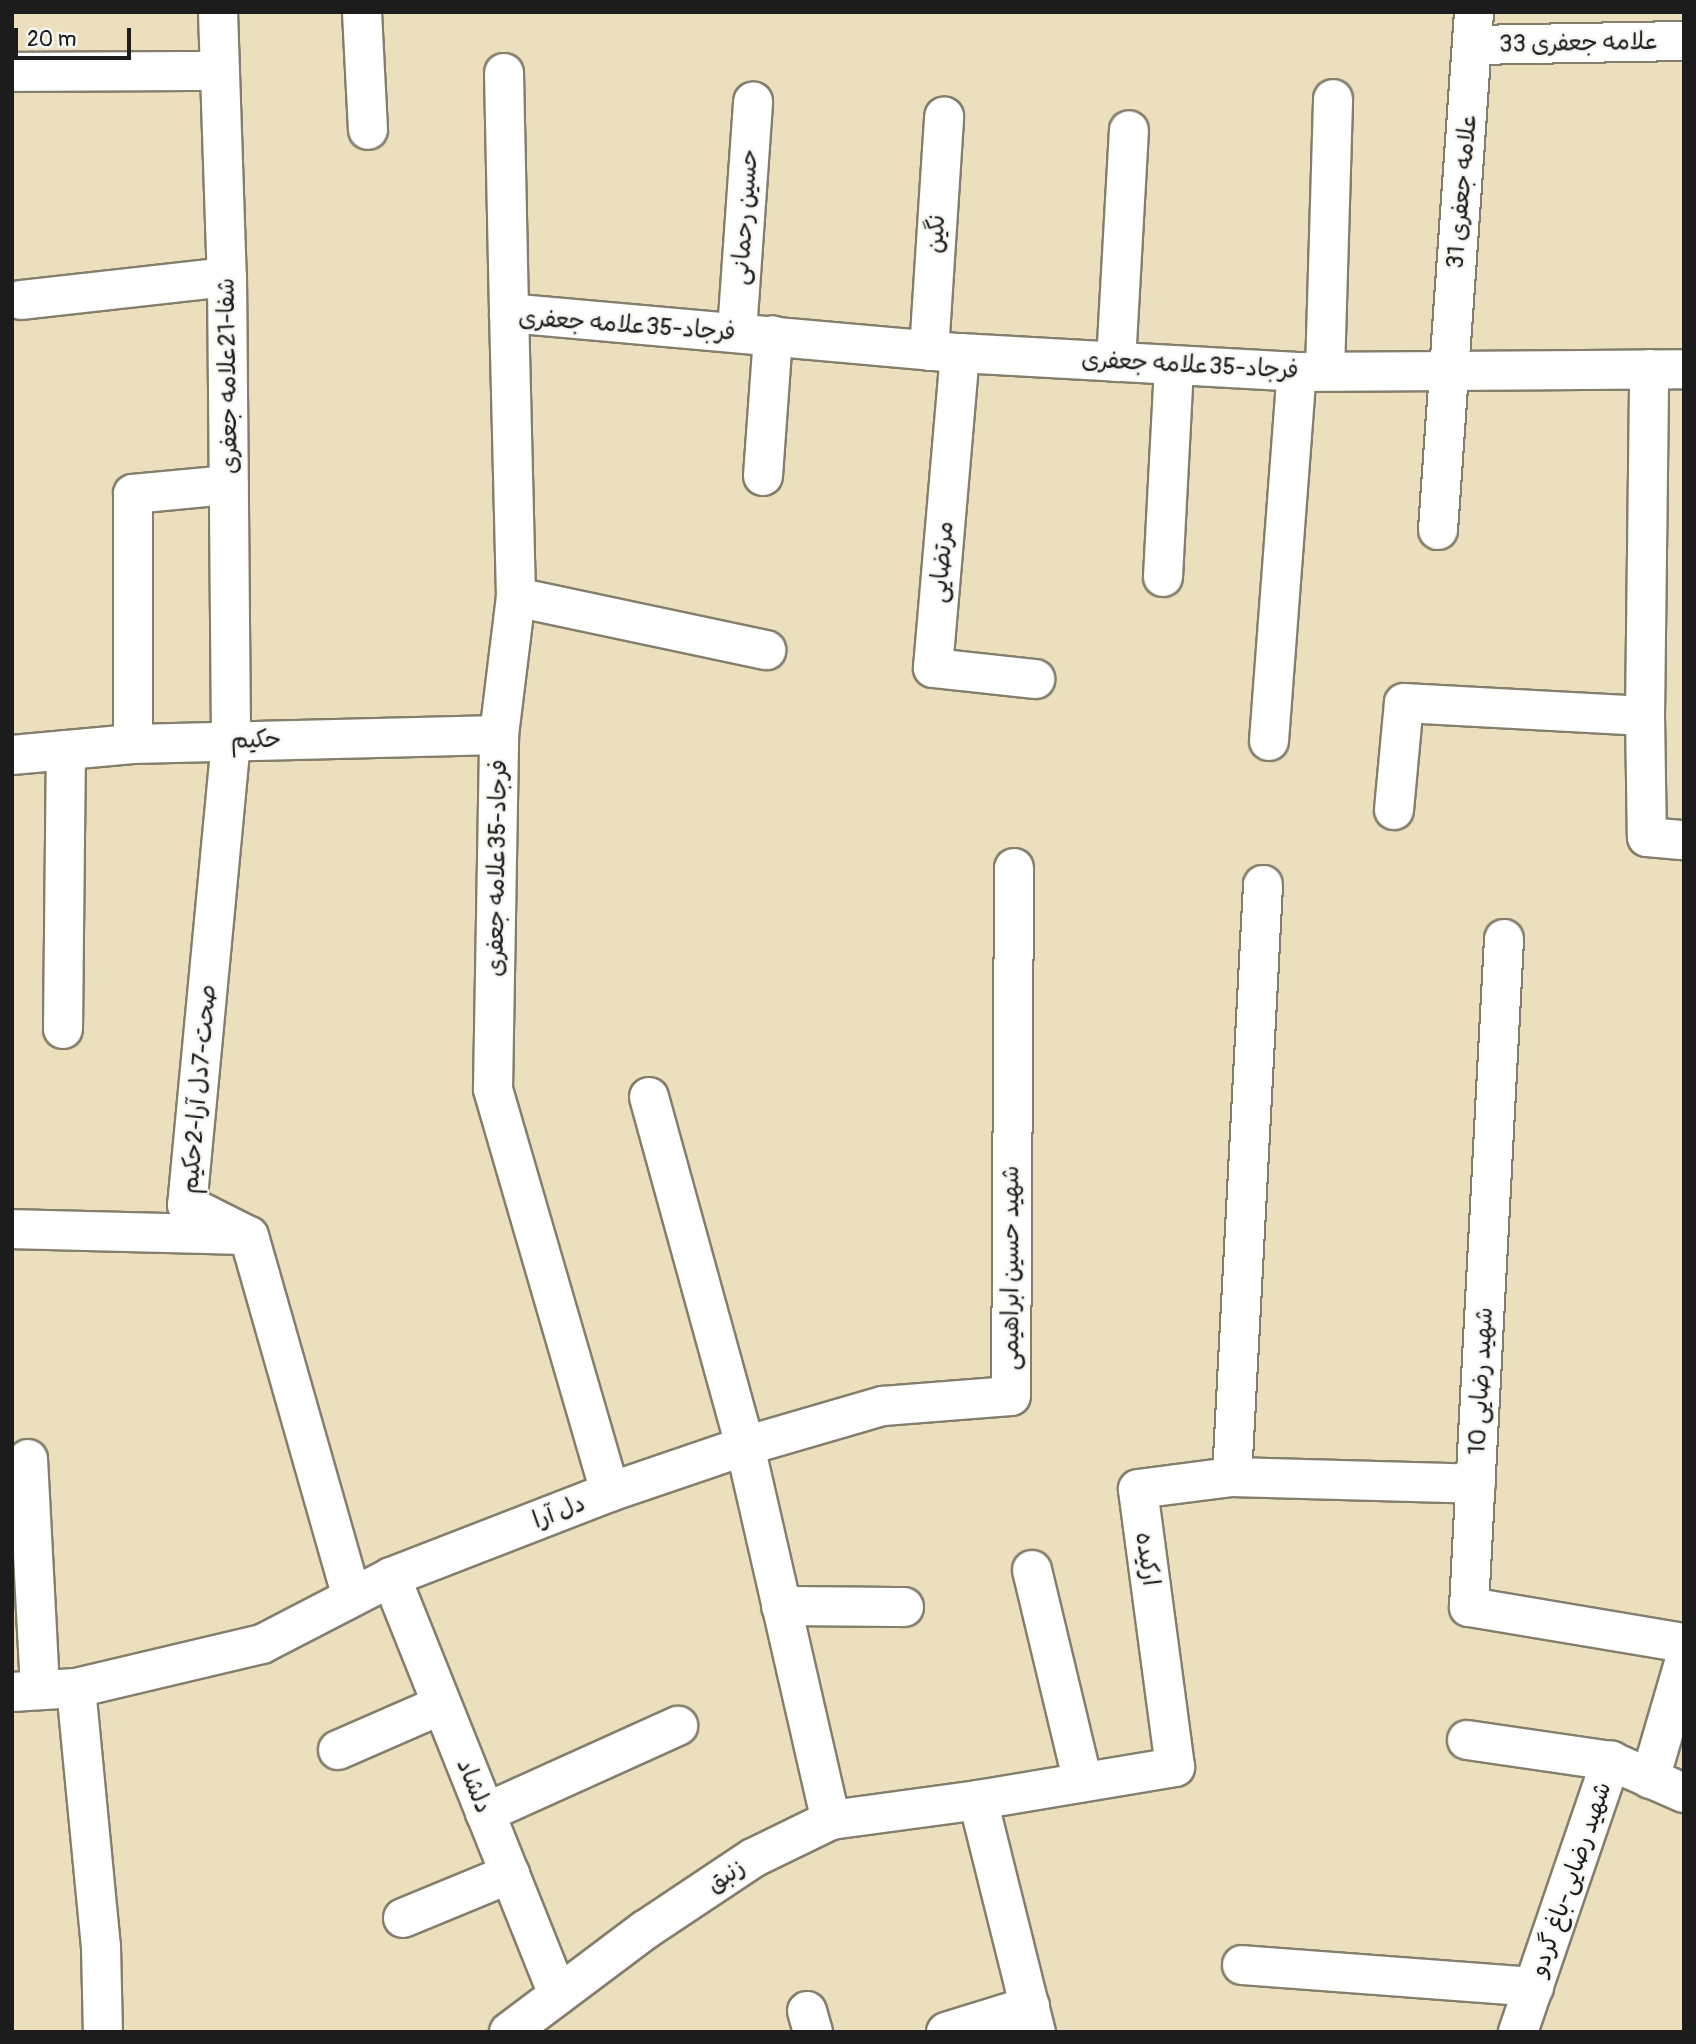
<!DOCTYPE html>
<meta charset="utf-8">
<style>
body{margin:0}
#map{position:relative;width:1696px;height:2044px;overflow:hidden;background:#ebdfbd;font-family:Pangolin,"Playpen Sans Arabic",sans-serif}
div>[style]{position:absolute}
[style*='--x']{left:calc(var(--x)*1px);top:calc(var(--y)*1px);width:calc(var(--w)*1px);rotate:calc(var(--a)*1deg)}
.roads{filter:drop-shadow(2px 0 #847e6c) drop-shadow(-2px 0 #847e6c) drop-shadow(0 2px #847e6c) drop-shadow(0 -2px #847e6c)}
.minor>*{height:38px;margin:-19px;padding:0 19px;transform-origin:19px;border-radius:19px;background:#fff}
span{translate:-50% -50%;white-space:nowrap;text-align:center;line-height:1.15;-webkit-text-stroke:5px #f6f6f2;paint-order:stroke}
.street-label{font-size:24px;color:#1c1c1c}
.frame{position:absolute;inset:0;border:14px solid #1c1c1c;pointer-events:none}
.scale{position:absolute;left:14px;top:28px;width:117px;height:32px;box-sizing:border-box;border:4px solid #1c1c1c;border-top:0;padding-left:9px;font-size:21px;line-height:24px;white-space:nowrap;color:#1c1c1c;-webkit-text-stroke:5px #f6f6f2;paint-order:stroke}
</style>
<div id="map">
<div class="roads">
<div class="minor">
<div style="--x:218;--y:12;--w:265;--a:88.1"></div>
<div style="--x:227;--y:277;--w:464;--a:89.5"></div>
<div style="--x:231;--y:741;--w:466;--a:95.4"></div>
<div style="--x:187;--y:1205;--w:69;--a:26.6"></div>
<div style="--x:249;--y:1236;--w:375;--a:74.1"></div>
<div style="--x:362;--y:12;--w:118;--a:87.1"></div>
<div style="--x:1474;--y:45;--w:210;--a:-1.1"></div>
<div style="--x:12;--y:72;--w:208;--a:-0.3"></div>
<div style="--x:504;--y:73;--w:240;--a:88.8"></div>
<div style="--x:21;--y:300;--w:207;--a:-6.4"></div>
<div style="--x:737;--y:332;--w:231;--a:-86"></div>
<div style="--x:929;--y:351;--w:235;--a:-86.3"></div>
<div style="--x:960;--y:353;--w:316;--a:94.9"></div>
<div style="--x:933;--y:668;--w:103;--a:6.2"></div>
<div style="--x:1116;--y:362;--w:232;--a:-86.8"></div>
<div style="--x:1325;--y:371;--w:272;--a:-88.3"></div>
<div style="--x:763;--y:476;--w:141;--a:-85.9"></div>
<div style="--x:1438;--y:530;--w:519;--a:-86.02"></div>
<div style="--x:1163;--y:577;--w:212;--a:-87"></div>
<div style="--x:516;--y:597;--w:256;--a:12"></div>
<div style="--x:1645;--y:716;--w:121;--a:89.1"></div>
<div style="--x:1647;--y:837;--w:37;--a:5"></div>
<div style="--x:1269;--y:741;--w:370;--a:-85.7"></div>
<div style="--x:133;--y:744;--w:250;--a:-90"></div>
<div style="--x:133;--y:494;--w:96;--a:-5.4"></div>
<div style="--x:12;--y:755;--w:121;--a:-5.2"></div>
<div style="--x:133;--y:744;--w:366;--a:-1.4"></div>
<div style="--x:1394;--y:810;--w:107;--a:-84.7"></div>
<div style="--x:1404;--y:703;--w:241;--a:3.1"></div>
<div style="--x:1645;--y:716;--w:347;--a:-89.3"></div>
<div style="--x:1504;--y:939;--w:669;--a:93"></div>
<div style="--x:1469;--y:1607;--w:218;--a:9.5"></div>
<div style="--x:63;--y:1029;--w:279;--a:-89.4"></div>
<div style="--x:649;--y:1097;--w:362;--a:74.6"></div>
<div style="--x:745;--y:1446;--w:144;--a:-16.2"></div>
<div style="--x:883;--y:1406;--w:128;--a:-4.5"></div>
<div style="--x:1011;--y:1396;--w:528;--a:-89.67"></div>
<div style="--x:12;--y:1229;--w:224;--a:1.5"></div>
<div style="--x:28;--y:1459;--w:231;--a:87"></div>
<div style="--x:1232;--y:1477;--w:593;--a:-87"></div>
<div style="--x:610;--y:1492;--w:420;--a:-106.2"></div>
<div style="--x:493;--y:1089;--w:354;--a:-89"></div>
<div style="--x:499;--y:735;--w:139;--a:-83"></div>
<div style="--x:516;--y:597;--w:284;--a:-91.4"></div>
<div style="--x:509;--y:313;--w:453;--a:5.1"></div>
<div style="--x:960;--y:353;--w:338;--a:3.2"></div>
<div style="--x:1297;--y:372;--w:387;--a:-0.4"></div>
<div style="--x:1032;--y:1570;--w:218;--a:76.5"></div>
<div style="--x:391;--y:1577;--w:450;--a:68.2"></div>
<div style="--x:781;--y:1606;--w:123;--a:0.5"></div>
<div style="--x:76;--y:1688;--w:260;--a:84.5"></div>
<div style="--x:101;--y:1947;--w:85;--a:88.7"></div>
<div style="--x:12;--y:1692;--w:64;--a:-3.6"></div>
<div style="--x:76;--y:1688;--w:191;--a:-13.3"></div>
<div style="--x:262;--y:1644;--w:145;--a:-27.4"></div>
<div style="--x:391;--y:1577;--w:235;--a:-21.2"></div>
<div style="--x:610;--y:1492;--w:143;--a:-18.8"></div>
<div style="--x:745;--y:1446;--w:384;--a:77.1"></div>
<div style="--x:1467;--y:1740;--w:146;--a:8.3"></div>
<div style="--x:338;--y:1750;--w:112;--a:-23.6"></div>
<div style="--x:1650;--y:1779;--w:121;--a:-73.7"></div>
<div style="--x:978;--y:1800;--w:239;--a:76"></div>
<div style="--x:485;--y:1813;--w:212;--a:-24.3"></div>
<div style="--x:403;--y:1918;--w:116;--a:-22.4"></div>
<div style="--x:1242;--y:1965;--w:293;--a:4.3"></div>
<div style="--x:807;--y:2011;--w:22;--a:74"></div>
<div style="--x:509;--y:2032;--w:170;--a:-36.9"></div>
<div style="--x:645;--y:1930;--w:130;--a:-33.7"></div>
<div style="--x:753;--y:1858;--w:87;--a:-26"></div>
<div style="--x:831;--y:1820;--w:148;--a:-7.7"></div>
<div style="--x:978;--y:1800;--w:200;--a:-9.5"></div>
<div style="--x:1175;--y:1767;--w:280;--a:-97.6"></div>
<div style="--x:1138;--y:1489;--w:95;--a:-7.3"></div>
<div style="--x:1232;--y:1477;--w:244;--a:1.6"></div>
<div style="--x:946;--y:2032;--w:88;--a:-17.2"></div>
<div style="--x:1518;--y:2032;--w:287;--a:-71.1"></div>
<div style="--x:1611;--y:1761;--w:80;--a:23.7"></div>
</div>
</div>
<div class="street-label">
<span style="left:1579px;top:43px;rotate:-1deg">علامه جعفری 33</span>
<span style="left:1462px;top:191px;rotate:-85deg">علامه جعفری 31</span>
<span style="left:745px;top:217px;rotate:-86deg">حسین رحمانی</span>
<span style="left:936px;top:234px;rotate:-87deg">نگین</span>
<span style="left:627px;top:325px;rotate:4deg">فرجاد-35علامه جعفری</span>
<span style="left:1190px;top:365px;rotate:3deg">فرجاد-35علامه جعفری</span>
<span style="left:228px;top:376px;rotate:-91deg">شفا-21علامه جعفری</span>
<span style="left:942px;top:562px;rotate:-85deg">مرتضایی</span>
<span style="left:256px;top:740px;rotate:-1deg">حکیم</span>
<span style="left:497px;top:868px;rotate:-89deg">فرجاد-35علامه جعفری</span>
<span style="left:199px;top:1089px;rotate:-85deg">صحت-7دل آرا-2حکیم</span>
<span style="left:1011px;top:1268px;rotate:-90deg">شهید حسین ابراهیمی</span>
<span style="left:1481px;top:1381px;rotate:-87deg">شهید رضایی 10</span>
<span style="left:559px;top:1512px;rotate:-21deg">دل آرا</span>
<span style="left:1147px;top:1559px;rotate:82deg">ارکیده</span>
<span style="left:474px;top:1786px;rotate:68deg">دلشاد</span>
<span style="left:726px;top:1876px;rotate:-34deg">زنبق</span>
<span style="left:1571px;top:1879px;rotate:-71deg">شهید رضایی-باغ گردو</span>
</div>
<div class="frame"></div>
<div class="scale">20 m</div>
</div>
